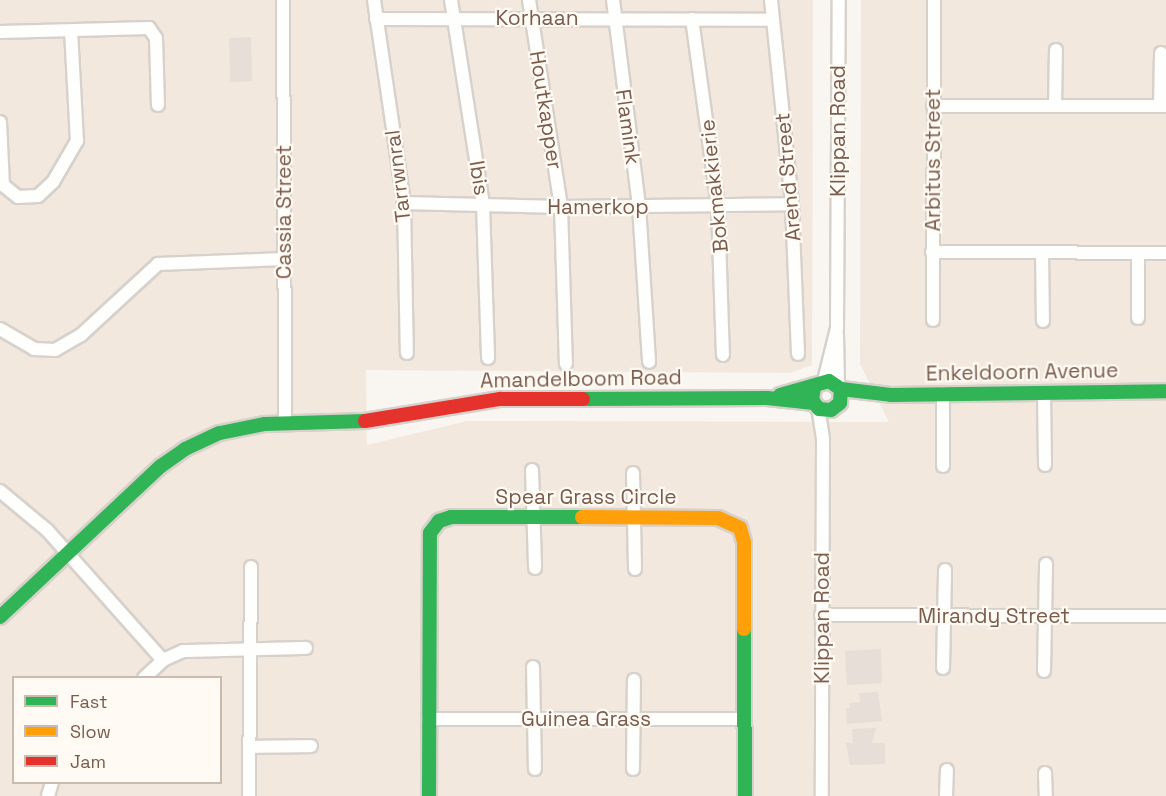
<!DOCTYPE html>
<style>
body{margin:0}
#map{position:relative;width:1166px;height:796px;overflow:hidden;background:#f9f5f0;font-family:"Space Grotesk",sans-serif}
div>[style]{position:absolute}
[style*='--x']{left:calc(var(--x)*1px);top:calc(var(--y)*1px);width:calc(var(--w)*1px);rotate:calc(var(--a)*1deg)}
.residential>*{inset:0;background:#f2e8de}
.building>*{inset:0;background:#e6ded7}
.roads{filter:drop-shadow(2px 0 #d7d1cb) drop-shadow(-2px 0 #d7d1cb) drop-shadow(0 2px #d7d1cb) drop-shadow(0 -2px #d7d1cb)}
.street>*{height:12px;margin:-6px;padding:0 6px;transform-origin:6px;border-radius:6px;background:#fefefd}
.fast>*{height:14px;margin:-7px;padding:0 7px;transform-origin:7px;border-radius:7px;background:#30b455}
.slow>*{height:14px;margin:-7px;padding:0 7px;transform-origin:7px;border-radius:7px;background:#ff9f0a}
.jam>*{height:14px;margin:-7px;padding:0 7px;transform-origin:7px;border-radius:7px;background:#e5322d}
span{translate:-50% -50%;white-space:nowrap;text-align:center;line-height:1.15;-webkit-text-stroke:4.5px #fffaf3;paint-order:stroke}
.street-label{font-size:21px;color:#7a5c4d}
.legend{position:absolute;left:12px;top:676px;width:210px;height:108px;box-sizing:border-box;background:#fffaf3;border:2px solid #cabbb1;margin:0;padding:8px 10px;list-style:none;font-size:18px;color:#7a5c4d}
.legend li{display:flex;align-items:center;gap:12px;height:30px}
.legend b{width:30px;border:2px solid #cabbb1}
</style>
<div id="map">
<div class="residential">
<div style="clip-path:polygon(evenodd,0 0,813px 0,812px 365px,790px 373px,366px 370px,367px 445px,467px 421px,889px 422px,860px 364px,861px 0,1166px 0,1166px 796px,0 796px,0 0,14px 678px,220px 678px,220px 782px,14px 782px,14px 678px)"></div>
</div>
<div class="building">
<div style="clip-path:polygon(251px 37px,252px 81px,230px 82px,229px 38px)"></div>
<div style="clip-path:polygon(881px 649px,882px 683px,847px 685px,845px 651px)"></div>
<div style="clip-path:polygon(878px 692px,882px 721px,847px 724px,846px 708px,850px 708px,850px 703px,860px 702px,859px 693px)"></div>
<div style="clip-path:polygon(876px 728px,872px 743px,885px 743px,885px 764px,850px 765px,846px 743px,853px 743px,852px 729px)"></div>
</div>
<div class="roads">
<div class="street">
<div style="--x:283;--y:0;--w:424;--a:89.7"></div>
<div style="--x:374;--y:0;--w:205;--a:81.6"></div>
<div style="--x:404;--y:203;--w:150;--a:88.9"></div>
<div style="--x:451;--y:0;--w:207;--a:81.1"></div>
<div style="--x:483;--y:205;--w:153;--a:88.1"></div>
<div style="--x:529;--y:0;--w:209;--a:81.2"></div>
<div style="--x:561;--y:207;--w:157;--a:88.2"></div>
<div style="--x:613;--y:0;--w:208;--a:82.8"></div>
<div style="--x:639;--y:206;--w:156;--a:86.3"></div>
<div style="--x:771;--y:0;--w:205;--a:84.1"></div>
<div style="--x:792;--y:204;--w:150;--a:87.7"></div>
<div style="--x:376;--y:19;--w:395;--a:0.1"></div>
<div style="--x:692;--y:19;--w:190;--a:82.1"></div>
<div style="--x:718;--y:207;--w:148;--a:88.1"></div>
<div style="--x:0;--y:32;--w:149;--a:-1.5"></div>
<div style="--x:149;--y:28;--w:12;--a:55"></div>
<div style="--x:156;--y:38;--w:67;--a:88.3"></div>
<div style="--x:933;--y:106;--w:233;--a:0"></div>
<div style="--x:1055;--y:106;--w:56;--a:-89"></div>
<div style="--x:1160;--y:106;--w:53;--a:-88.9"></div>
<div style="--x:0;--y:122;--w:63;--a:87.3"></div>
<div style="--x:3;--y:185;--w:19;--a:39"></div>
<div style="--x:18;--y:197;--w:20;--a:-3"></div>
<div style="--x:38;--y:196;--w:21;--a:-43"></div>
<div style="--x:53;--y:182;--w:48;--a:-59.7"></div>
<div style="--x:77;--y:141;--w:110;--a:-93.1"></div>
<div style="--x:404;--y:203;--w:157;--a:1.5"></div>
<div style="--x:561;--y:207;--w:231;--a:-0.7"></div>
<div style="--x:932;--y:252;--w:234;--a:0.2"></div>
<div style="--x:1042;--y:252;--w:69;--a:89.2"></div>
<div style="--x:1138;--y:318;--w:65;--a:-90"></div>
<div style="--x:933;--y:320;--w:320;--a:-89.8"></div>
<div style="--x:0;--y:329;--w:39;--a:30"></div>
<div style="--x:34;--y:349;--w:21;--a:3"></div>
<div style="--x:55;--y:350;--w:30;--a:-30"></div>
<div style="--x:81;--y:335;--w:105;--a:-42.7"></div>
<div style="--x:158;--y:264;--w:126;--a:-2.3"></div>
<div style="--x:837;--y:334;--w:51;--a:88.9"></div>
<div style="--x:824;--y:381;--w:55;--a:-76.2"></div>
<div style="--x:837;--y:328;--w:328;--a:-89.7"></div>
<div style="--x:1044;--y:392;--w:73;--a:89.2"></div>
<div style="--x:818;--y:407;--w:33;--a:81"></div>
<div style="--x:823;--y:440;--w:356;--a:90.2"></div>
<div style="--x:943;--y:466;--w:73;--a:-90"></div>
<div style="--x:532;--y:470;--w:98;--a:88.2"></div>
<div style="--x:633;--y:473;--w:96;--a:88.8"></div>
<div style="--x:0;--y:491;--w:61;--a:39.7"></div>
<div style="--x:47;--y:530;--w:174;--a:48.3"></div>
<div style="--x:821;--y:615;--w:345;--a:0.2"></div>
<div style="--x:533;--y:667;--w:102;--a:88.9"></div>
<div style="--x:943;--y:668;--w:98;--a:-88.8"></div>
<div style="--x:1044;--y:671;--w:107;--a:-88.9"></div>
<div style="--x:144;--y:678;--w:26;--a:-43"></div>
<div style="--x:163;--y:660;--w:22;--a:-24"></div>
<div style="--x:183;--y:651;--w:123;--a:-1.4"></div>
<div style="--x:428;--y:719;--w:316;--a:0"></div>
<div style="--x:249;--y:747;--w:62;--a:-0.9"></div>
<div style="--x:633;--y:769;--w:89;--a:-89.4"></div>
<div style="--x:1045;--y:773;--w:23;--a:88"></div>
<div style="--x:48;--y:796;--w:15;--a:-74"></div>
<div style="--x:249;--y:796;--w:229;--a:-89.5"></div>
<div style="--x:946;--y:796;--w:26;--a:-88"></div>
</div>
<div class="fast">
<div style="--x:841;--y:389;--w:50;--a:6.8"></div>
<div style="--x:891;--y:395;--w:275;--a:-0.8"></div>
<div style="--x:780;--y:395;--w:51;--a:-15.9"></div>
<div style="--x:829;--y:381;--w:14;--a:34"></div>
<div style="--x:841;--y:389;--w:14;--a:94"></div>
<div style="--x:840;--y:403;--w:11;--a:142"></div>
<div style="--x:831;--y:410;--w:12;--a:-175"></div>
<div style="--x:819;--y:409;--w:11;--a:-128"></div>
<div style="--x:812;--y:400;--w:13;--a:-81"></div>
<div style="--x:583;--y:399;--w:184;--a:-0.3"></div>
<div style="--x:767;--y:398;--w:47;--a:6.1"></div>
<div style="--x:0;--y:617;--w:221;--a:-43.2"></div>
<div style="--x:161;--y:466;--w:29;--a:-35"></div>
<div style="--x:185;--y:449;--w:38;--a:-25"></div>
<div style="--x:220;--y:433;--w:46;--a:-11.3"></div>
<div style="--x:265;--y:424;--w:100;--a:-1.7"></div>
<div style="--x:744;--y:629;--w:167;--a:89.7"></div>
<div style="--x:429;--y:796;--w:263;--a:-89.8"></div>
<div style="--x:430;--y:533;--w:15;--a:-53"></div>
<div style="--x:439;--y:521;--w:13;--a:-18"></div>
<div style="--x:451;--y:517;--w:131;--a:0"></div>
</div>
<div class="slow">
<div style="--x:582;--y:517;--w:136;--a:0.4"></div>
<div style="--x:718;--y:518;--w:24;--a:24"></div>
<div style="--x:740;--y:528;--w:15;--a:74"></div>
<div style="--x:744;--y:542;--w:87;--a:90"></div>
</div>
<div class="jam">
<div style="--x:365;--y:421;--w:137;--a:-9.3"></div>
<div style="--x:500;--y:399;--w:83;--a:0"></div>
</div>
</div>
<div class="street-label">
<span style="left:537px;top:18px">Korhaan</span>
<span style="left:546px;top:110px;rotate:81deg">Houtkapper</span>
<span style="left:628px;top:127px;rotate:82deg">Flamink</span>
<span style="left:838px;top:131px;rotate:-90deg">Klippan Road</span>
<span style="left:933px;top:160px;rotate:-90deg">Arbitus Street</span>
<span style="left:398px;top:176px;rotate:-97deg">Tarrwnral</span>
<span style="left:788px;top:177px;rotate:-95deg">Arend Street</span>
<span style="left:479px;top:178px;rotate:81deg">Ibis</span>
<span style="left:714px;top:186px;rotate:-96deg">Bokmakkierie</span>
<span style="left:598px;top:207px">Hamerkop</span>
<span style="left:284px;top:212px;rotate:-90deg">Cassia Street</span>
<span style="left:1022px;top:372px;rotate:-1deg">Enkeldoorn Avenue</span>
<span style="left:581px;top:379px;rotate:-1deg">Amandelboom Road</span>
<span style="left:586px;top:497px">Spear Grass Circle</span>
<span style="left:994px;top:616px">Mirandy Street</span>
<span style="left:822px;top:618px;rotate:-90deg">Klippan Road</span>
<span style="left:586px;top:719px">Guinea Grass</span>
</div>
<ul class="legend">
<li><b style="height:8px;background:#30b455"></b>Fast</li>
<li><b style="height:8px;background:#ff9f0a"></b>Slow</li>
<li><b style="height:8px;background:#e5322d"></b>Jam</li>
</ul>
</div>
